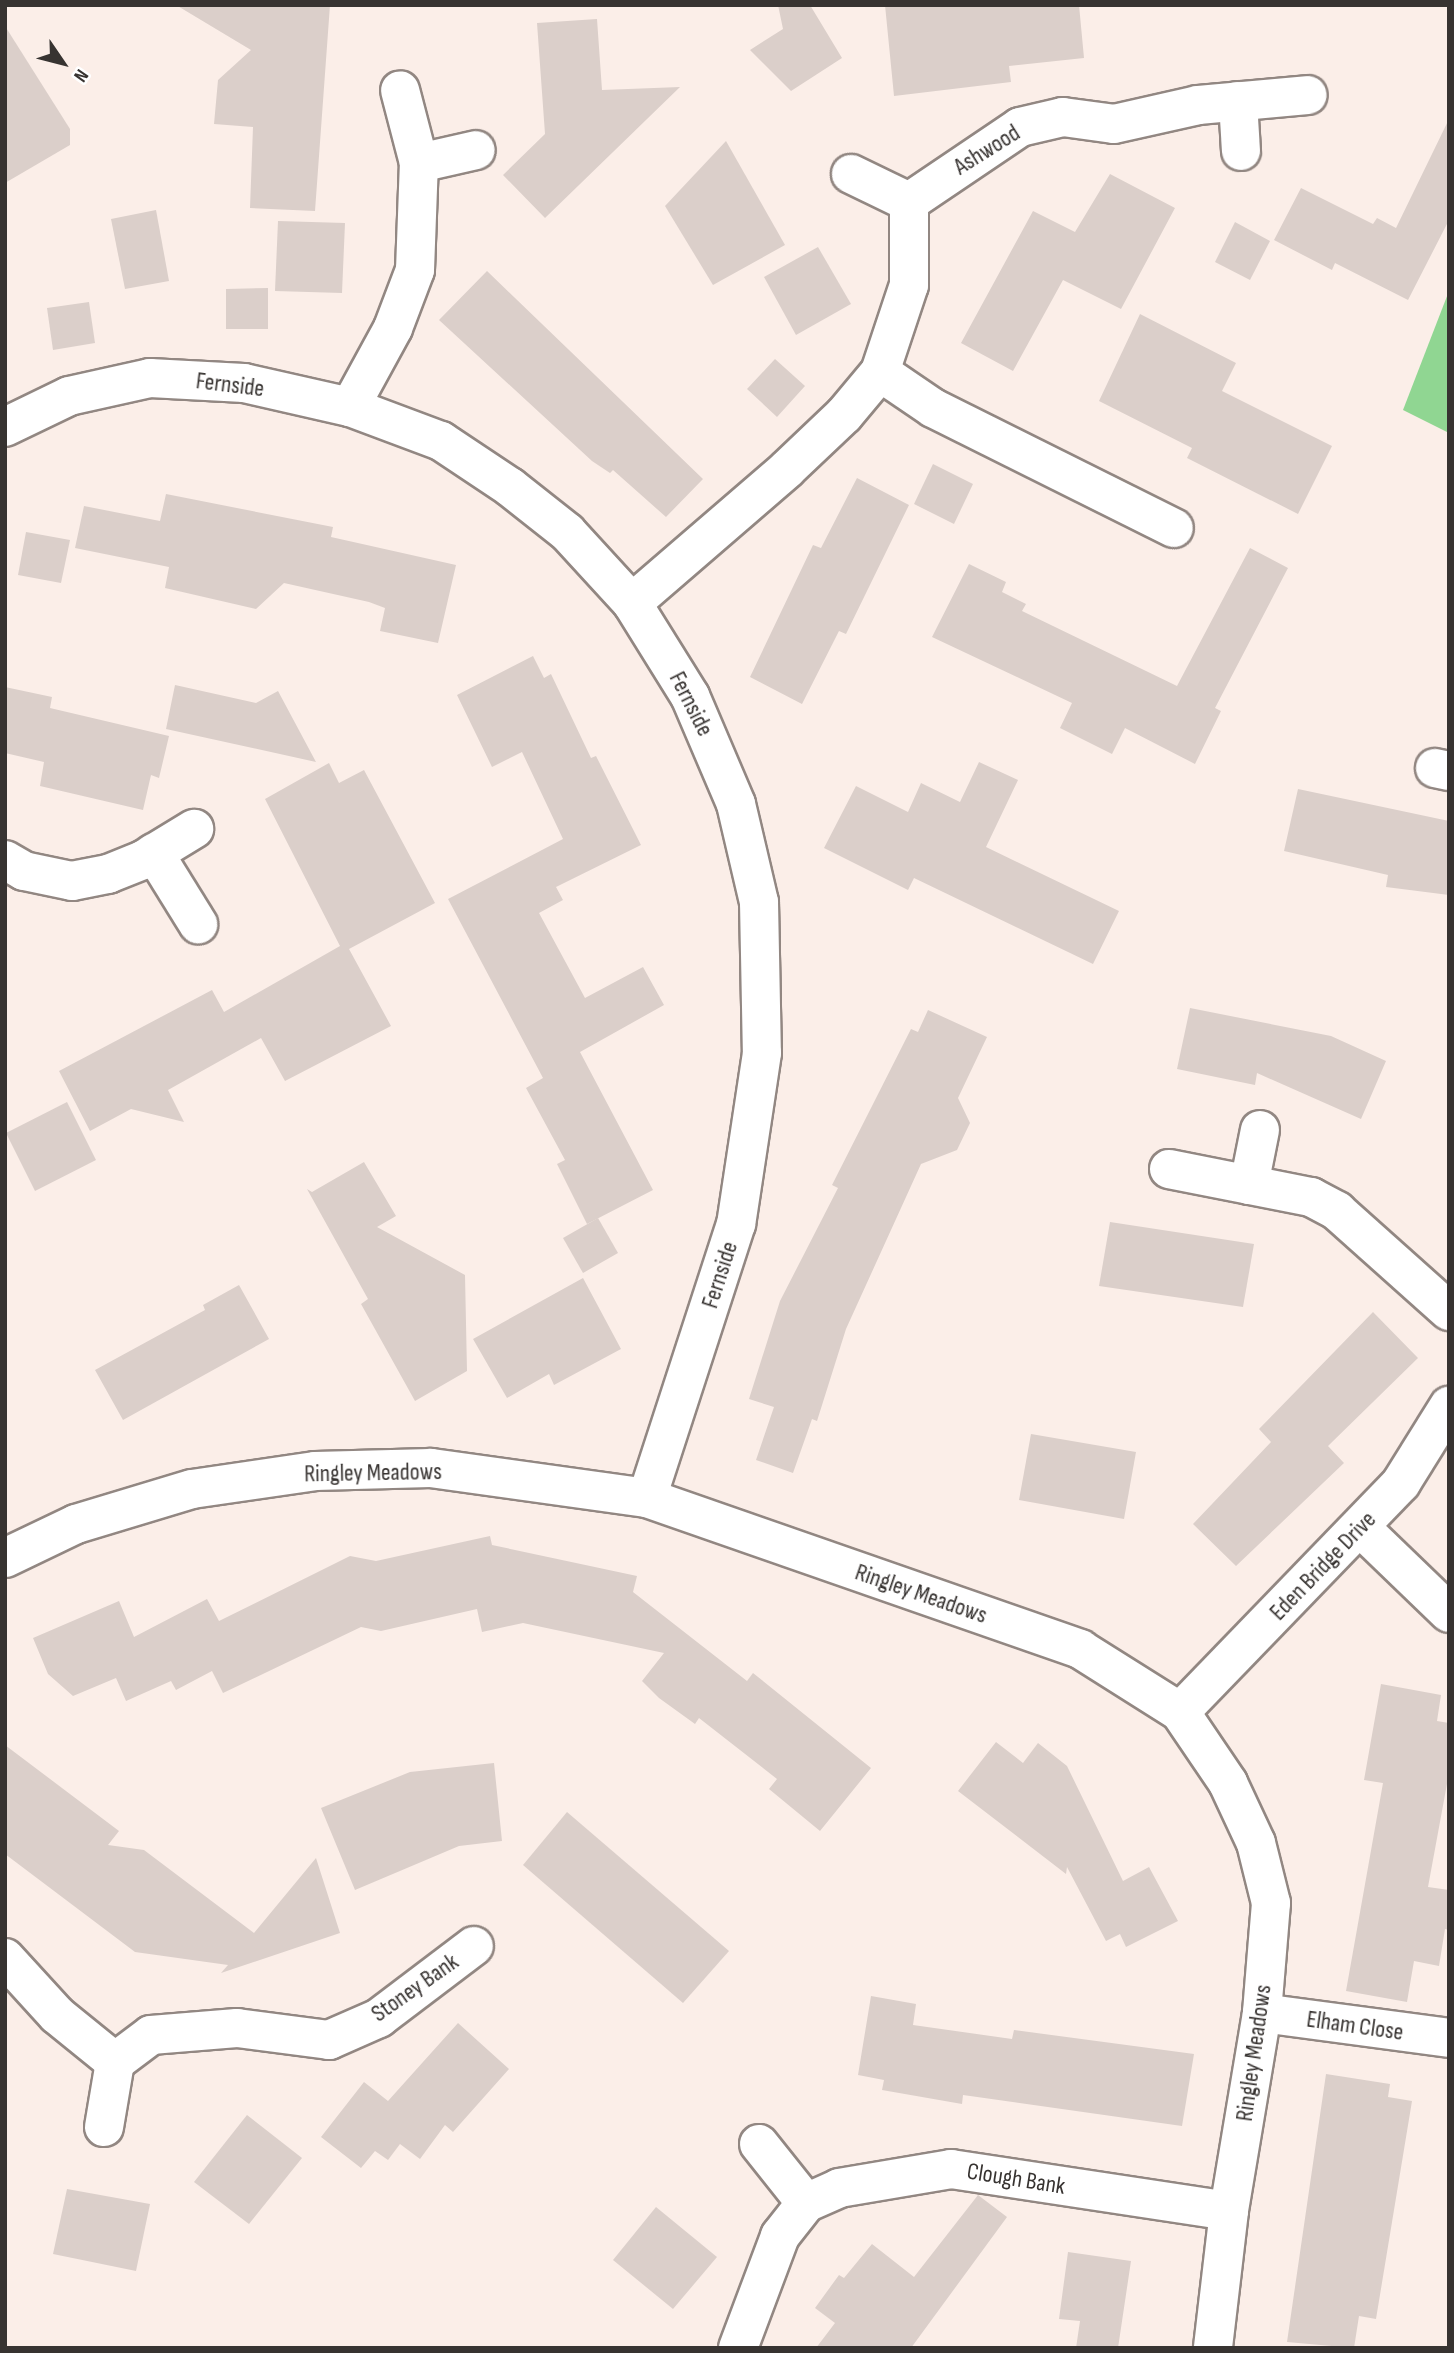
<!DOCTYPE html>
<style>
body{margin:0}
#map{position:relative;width:1454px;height:2353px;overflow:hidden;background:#fbeee8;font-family:"Sofia Sans Condensed",sans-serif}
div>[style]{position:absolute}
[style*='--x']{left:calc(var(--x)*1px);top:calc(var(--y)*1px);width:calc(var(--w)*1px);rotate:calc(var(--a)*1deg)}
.forest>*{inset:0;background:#90d692}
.building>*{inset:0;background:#dbcfca}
.roads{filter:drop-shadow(2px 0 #928782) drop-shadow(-2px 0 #928782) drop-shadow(0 2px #928782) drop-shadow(0 -2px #928782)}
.minor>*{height:38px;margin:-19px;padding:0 19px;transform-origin:19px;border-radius:19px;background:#fff}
span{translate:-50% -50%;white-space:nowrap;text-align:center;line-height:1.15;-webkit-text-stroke:7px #fff;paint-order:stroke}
.street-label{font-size:24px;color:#373331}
.frame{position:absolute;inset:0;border:7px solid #373331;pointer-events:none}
.north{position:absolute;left:28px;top:28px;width:70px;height:70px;-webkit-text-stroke:5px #fff;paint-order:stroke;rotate:125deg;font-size:19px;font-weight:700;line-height:28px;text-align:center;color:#373331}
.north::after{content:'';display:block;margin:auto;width:24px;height:32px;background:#373331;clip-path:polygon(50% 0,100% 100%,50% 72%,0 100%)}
</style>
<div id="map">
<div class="forest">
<div style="clip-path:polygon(1449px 291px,1449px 433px,1403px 410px)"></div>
</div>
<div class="building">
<div style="clip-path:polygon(176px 5px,330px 5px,315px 211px,250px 208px,253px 127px,214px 124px,218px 80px,251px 50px)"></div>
<div style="clip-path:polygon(778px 5px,810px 5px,842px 58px,791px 91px,750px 50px,783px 29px)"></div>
<div style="clip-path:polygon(885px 5px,1079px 5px,1084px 58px,1009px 66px,1011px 82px,894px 96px)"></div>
<div style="clip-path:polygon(597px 19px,602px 90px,680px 87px,545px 218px,503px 175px,545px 134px,537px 23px)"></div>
<div style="clip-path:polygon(5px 26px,70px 129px,70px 145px,5px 183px)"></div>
<div style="clip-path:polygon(1449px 119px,1449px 220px,1408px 300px,1335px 263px,1332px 270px,1274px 240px,1301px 188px,1373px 224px,1377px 218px,1396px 228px)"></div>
<div style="clip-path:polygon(726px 141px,785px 245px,713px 285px,665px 206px)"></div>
<div style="clip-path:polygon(1110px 174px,1175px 208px,1121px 309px,1063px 280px,1013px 371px,961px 343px,1033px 211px,1075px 232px)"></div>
<div style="clip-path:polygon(156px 210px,169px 281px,125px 289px,111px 219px)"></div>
<div style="clip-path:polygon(278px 221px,345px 223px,342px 293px,275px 291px)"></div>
<div style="clip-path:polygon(1235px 222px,1270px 241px,1250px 280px,1215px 262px)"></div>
<div style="clip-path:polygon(818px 247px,851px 304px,796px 335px,764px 277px)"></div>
<div style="clip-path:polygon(487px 271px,703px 479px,666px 517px,613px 470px,610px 473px,592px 461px,439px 320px)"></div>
<div style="clip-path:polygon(268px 288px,268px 329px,226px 329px,226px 289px)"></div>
<div style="clip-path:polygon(89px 302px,95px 343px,53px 350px,47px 308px)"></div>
<div style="clip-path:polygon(1140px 314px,1236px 363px,1222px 391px,1332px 446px,1298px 514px,1187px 458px,1192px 448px,1099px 401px)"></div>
<div style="clip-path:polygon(775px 359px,805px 386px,777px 417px,747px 389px)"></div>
<div style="clip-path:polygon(933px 464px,973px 484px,954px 524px,914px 504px)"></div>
<div style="clip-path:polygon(857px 478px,909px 505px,846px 634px,839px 631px,802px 704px,750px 677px,813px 545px,821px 548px)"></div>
<div style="clip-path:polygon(166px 494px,333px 527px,331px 537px,456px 565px,438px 643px,380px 631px,385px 608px,369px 602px,284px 583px,256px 609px,165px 588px,169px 567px,75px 548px,84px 506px,160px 521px)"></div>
<div style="clip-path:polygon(26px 532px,70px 540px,61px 583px,18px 575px)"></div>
<div style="clip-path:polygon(1250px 548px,1288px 568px,1215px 708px,1221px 711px,1195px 764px,1125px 728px,1112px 754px,1060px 728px,1072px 703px,932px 637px,969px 564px,1006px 582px,1002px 592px,1026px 604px,1022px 611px,1177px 686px)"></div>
<div style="clip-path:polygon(533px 656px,544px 678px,551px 674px,591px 758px,596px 756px,641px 845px,556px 887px,563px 900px,539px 913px,585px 998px,643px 967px,664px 1005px,580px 1052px,653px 1190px,587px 1224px,557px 1164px,565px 1160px,526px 1088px,543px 1078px,448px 899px,563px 839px,522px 752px,492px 767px,457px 695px)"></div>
<div style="clip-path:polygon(175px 685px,256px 703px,278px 691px,316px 762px,166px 729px)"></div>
<div style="clip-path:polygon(5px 687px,52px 697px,50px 708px,169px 736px,159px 778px,151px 775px,143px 810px,40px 786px,44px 762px,5px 753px)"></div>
<div style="clip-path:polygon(979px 762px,1018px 780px,986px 847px,1119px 911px,1093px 964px,914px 878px,908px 890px,824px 848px,856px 786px,908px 812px,921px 783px,960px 802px)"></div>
<div style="clip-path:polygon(329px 763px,339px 783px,364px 770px,435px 903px,349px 949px,391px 1026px,285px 1081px,261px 1038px,168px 1090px,184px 1122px,131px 1109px,90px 1131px,59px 1071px,212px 990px,224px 1012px,340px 946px,265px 799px)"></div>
<div style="clip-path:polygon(1298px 789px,1449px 821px,1449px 895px,1386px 887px,1388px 875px,1284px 851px)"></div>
<div style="clip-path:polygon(1190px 1008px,1331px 1036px,1386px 1061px,1361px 1119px,1257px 1073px,1255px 1085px,1177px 1069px)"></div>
<div style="clip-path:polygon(928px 1010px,987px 1037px,958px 1098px,970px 1123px,957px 1150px,921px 1164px,846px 1329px,817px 1421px,812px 1419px,793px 1473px,756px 1460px,774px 1407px,749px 1399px,780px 1301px,838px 1188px,832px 1185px,911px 1029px,918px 1032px)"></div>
<div style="clip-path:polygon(67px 1102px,96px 1160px,35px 1191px,6px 1133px)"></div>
<div style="clip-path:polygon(364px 1162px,396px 1216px,377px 1227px,465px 1275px,467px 1371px,415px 1401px,361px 1304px,368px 1299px,307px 1189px,312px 1192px)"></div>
<div style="clip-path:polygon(598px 1218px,618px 1253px,583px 1273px,563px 1238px)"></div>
<div style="clip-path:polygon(1110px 1222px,1254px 1244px,1243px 1307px,1099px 1286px)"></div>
<div style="clip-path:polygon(583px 1278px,621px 1349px,554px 1385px,549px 1374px,507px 1398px,473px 1339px)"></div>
<div style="clip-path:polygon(239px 1285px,269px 1339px,123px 1420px,95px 1370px,205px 1310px,203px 1305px)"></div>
<div style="clip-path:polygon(1373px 1312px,1418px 1358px,1328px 1446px,1344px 1463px,1236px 1566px,1193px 1524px,1271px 1442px,1259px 1429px)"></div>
<div style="clip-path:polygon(1031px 1434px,1136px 1452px,1124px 1519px,1019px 1500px)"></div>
<div style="clip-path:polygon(490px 1536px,492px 1545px,637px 1576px,633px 1592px,747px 1681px,753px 1673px,871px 1768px,820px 1831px,769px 1789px,777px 1779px,699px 1718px,695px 1724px,659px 1698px,642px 1681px,664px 1653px,523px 1623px,482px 1632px,477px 1609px,381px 1631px,361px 1627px,223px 1693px,212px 1671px,176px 1690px,171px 1681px,126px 1701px,116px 1678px,73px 1696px,48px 1674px,33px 1638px,119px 1601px,134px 1637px,207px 1599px,219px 1621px,350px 1556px,376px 1561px)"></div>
<div style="clip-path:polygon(1381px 1684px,1441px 1695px,1437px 1721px,1449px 1723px,1449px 1773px,1428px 1887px,1449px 1890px,1449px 1930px,1445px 1929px,1439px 1966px,1414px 1961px,1407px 2002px,1346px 1991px,1383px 1783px,1364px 1780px)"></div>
<div style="clip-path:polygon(996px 1742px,1023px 1763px,1038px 1743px,1067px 1766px,1123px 1881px,1149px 1867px,1178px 1921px,1126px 1947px,1120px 1934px,1106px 1941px,1067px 1867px,1066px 1874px,958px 1791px)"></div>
<div style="clip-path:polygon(5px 1745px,119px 1831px,108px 1845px,144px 1850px,254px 1933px,316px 1858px,340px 1933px,221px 1973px,228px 1965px,135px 1952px,5px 1854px)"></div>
<div style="clip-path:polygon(494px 1763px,502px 1841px,459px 1846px,355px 1890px,321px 1808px,410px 1772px)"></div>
<div style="clip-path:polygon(567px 1812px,729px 1951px,683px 2003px,523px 1865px)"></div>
<div style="clip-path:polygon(871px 1996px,916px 2004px,913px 2025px,1012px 2039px,1014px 2030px,1194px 2054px,1182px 2126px,963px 2095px,962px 2104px,882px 2090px,884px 2080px,858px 2075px)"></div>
<div style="clip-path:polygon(458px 2023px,509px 2069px,453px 2132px,445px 2125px,420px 2159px,400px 2144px,388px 2160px,375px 2151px,361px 2168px,321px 2137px,364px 2082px,388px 2101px)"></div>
<div style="clip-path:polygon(1326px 2074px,1390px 2084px,1388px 2097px,1412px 2101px,1376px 2319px,1359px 2316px,1354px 2348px,1287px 2342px)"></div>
<div style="clip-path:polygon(247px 2115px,302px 2158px,249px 2224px,194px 2182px)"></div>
<div style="clip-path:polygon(67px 2189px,150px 2204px,136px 2271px,53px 2254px)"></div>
<div style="clip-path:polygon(978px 2195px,1007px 2217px,911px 2348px,816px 2348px,835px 2323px,815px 2308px,839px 2275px,844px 2278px,872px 2244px,914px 2277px)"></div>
<div style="clip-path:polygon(656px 2207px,717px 2257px,673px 2309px,613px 2260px)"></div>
<div style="clip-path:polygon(1068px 2252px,1131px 2261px,1118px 2348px,1076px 2348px,1080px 2321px,1059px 2319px)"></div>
</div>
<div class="roads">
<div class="minor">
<div style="--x:1238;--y:101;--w:50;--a:86.6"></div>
<div style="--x:419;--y:163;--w:58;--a:-12.8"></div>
<div style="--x:851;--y:174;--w:64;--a:25.8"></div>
<div style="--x:880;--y:372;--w:64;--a:34.2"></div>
<div style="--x:933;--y:408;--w:269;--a:26.5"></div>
<div style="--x:350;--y:407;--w:90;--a:-61.4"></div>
<div style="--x:393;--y:328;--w:62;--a:-69.2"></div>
<div style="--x:415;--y:270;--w:107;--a:-87.9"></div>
<div style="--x:419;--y:163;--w:75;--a:-104.6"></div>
<div style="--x:5;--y:427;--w:71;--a:-25.8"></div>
<div style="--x:69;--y:396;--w:83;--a:-12.5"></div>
<div style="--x:150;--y:378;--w:94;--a:3"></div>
<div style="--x:244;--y:383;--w:109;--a:12.8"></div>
<div style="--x:350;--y:407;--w:97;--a:20.5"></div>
<div style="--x:441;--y:441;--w:83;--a:33.7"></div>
<div style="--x:510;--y:487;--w:73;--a:38.3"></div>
<div style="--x:567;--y:532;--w:96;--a:47.5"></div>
<div style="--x:632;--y:603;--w:110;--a:58.1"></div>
<div style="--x:690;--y:696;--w:117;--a:66.9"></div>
<div style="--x:736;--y:804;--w:101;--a:76.8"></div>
<div style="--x:759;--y:902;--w:151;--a:88.9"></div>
<div style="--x:762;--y:1053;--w:173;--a:98.6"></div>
<div style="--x:736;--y:1224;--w:288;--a:108"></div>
<div style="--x:632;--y:603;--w:205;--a:-40.8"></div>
<div style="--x:787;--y:469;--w:79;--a:-43.5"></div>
<div style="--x:844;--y:415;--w:56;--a:-50.1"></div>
<div style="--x:880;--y:372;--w:92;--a:-71.6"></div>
<div style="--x:909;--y:285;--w:83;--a:-90"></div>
<div style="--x:909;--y:202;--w:134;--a:-34"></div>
<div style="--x:1020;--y:127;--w:44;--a:-13.1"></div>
<div style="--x:1063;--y:117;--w:51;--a:7.8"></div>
<div style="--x:1114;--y:124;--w:86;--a:-12.7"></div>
<div style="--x:1198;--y:105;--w:110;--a:-5.2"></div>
<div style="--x:1435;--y:768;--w:14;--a:12"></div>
<div style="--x:154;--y:853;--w:84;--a:58.2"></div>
<div style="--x:5;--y:860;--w:22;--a:30"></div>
<div style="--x:24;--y:871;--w:49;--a:11.8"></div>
<div style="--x:72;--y:881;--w:37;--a:-11"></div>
<div style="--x:108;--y:874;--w:38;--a:-22"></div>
<div style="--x:143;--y:860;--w:60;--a:-31.3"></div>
<div style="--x:1169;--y:1169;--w:145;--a:11.2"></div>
<div style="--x:1311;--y:1197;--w:30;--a:28"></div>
<div style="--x:1337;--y:1211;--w:150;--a:41.8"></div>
<div style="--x:1249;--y:1185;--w:56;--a:-78.7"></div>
<div style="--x:1361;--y:1528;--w:122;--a:44"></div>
<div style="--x:5;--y:1558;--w:79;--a:-25.6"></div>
<div style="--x:76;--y:1524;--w:121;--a:-16.8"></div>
<div style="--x:192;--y:1489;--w:124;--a:-8.3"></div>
<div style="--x:315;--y:1471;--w:116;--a:-1.5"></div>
<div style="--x:431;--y:1468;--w:218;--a:7.9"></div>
<div style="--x:647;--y:1498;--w:459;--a:19.2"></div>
<div style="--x:1080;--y:1649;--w:118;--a:32.2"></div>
<div style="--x:1180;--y:1712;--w:86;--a:55.9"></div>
<div style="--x:1228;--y:1783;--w:66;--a:65"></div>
<div style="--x:1256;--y:1843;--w:62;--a:76"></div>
<div style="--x:1271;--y:1903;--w:110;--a:94.7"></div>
<div style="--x:1262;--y:2013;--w:201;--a:99.5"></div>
<div style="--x:1229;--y:2211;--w:138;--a:96.7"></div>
<div style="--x:1180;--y:1712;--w:318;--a:-46"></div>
<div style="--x:1401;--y:1483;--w:91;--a:-58.1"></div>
<div style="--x:5;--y:1958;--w:77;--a:47.6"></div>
<div style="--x:57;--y:2015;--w:75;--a:39"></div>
<div style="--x:115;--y:2062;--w:66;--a:99.6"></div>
<div style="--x:1262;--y:2013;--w:189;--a:7.6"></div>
<div style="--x:115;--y:2062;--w:45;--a:-36.9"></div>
<div style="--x:151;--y:2035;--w:86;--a:-4.7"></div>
<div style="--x:237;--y:2028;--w:93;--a:7.4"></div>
<div style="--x:329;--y:2040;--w:55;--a:-23.7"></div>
<div style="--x:379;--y:2018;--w:119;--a:-37.2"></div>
<div style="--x:759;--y:2144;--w:75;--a:51.5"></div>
<div style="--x:738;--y:2348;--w:120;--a:-69.4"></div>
<div style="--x:780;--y:2236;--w:42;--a:-51.8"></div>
<div style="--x:806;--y:2203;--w:36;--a:-24"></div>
<div style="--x:839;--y:2188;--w:114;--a:-9.6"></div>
<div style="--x:951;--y:2169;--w:281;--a:8.6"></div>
</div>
</div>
<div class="street-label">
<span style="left:987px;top:150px;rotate:-32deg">Ashwood</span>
<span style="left:230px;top:385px;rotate:7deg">Fernside</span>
<span style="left:691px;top:704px;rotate:63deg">Fernside</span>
<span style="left:720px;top:1275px;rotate:-72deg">Fernside</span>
<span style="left:373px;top:1473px;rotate:-1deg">Ringley Meadows</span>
<span style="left:1323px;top:1566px;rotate:-46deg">Eden Bridge Drive</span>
<span style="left:921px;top:1594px;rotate:19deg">Ringley Meadows</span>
<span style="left:415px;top:1988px;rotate:-35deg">Stoney Bank</span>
<span style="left:1355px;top:2026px;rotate:8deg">Elham Close</span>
<span style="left:1254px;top:2053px;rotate:-82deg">Ringley Meadows</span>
<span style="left:1016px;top:2179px;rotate:9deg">Clough Bank</span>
</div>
<div class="frame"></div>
<div class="north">N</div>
</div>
